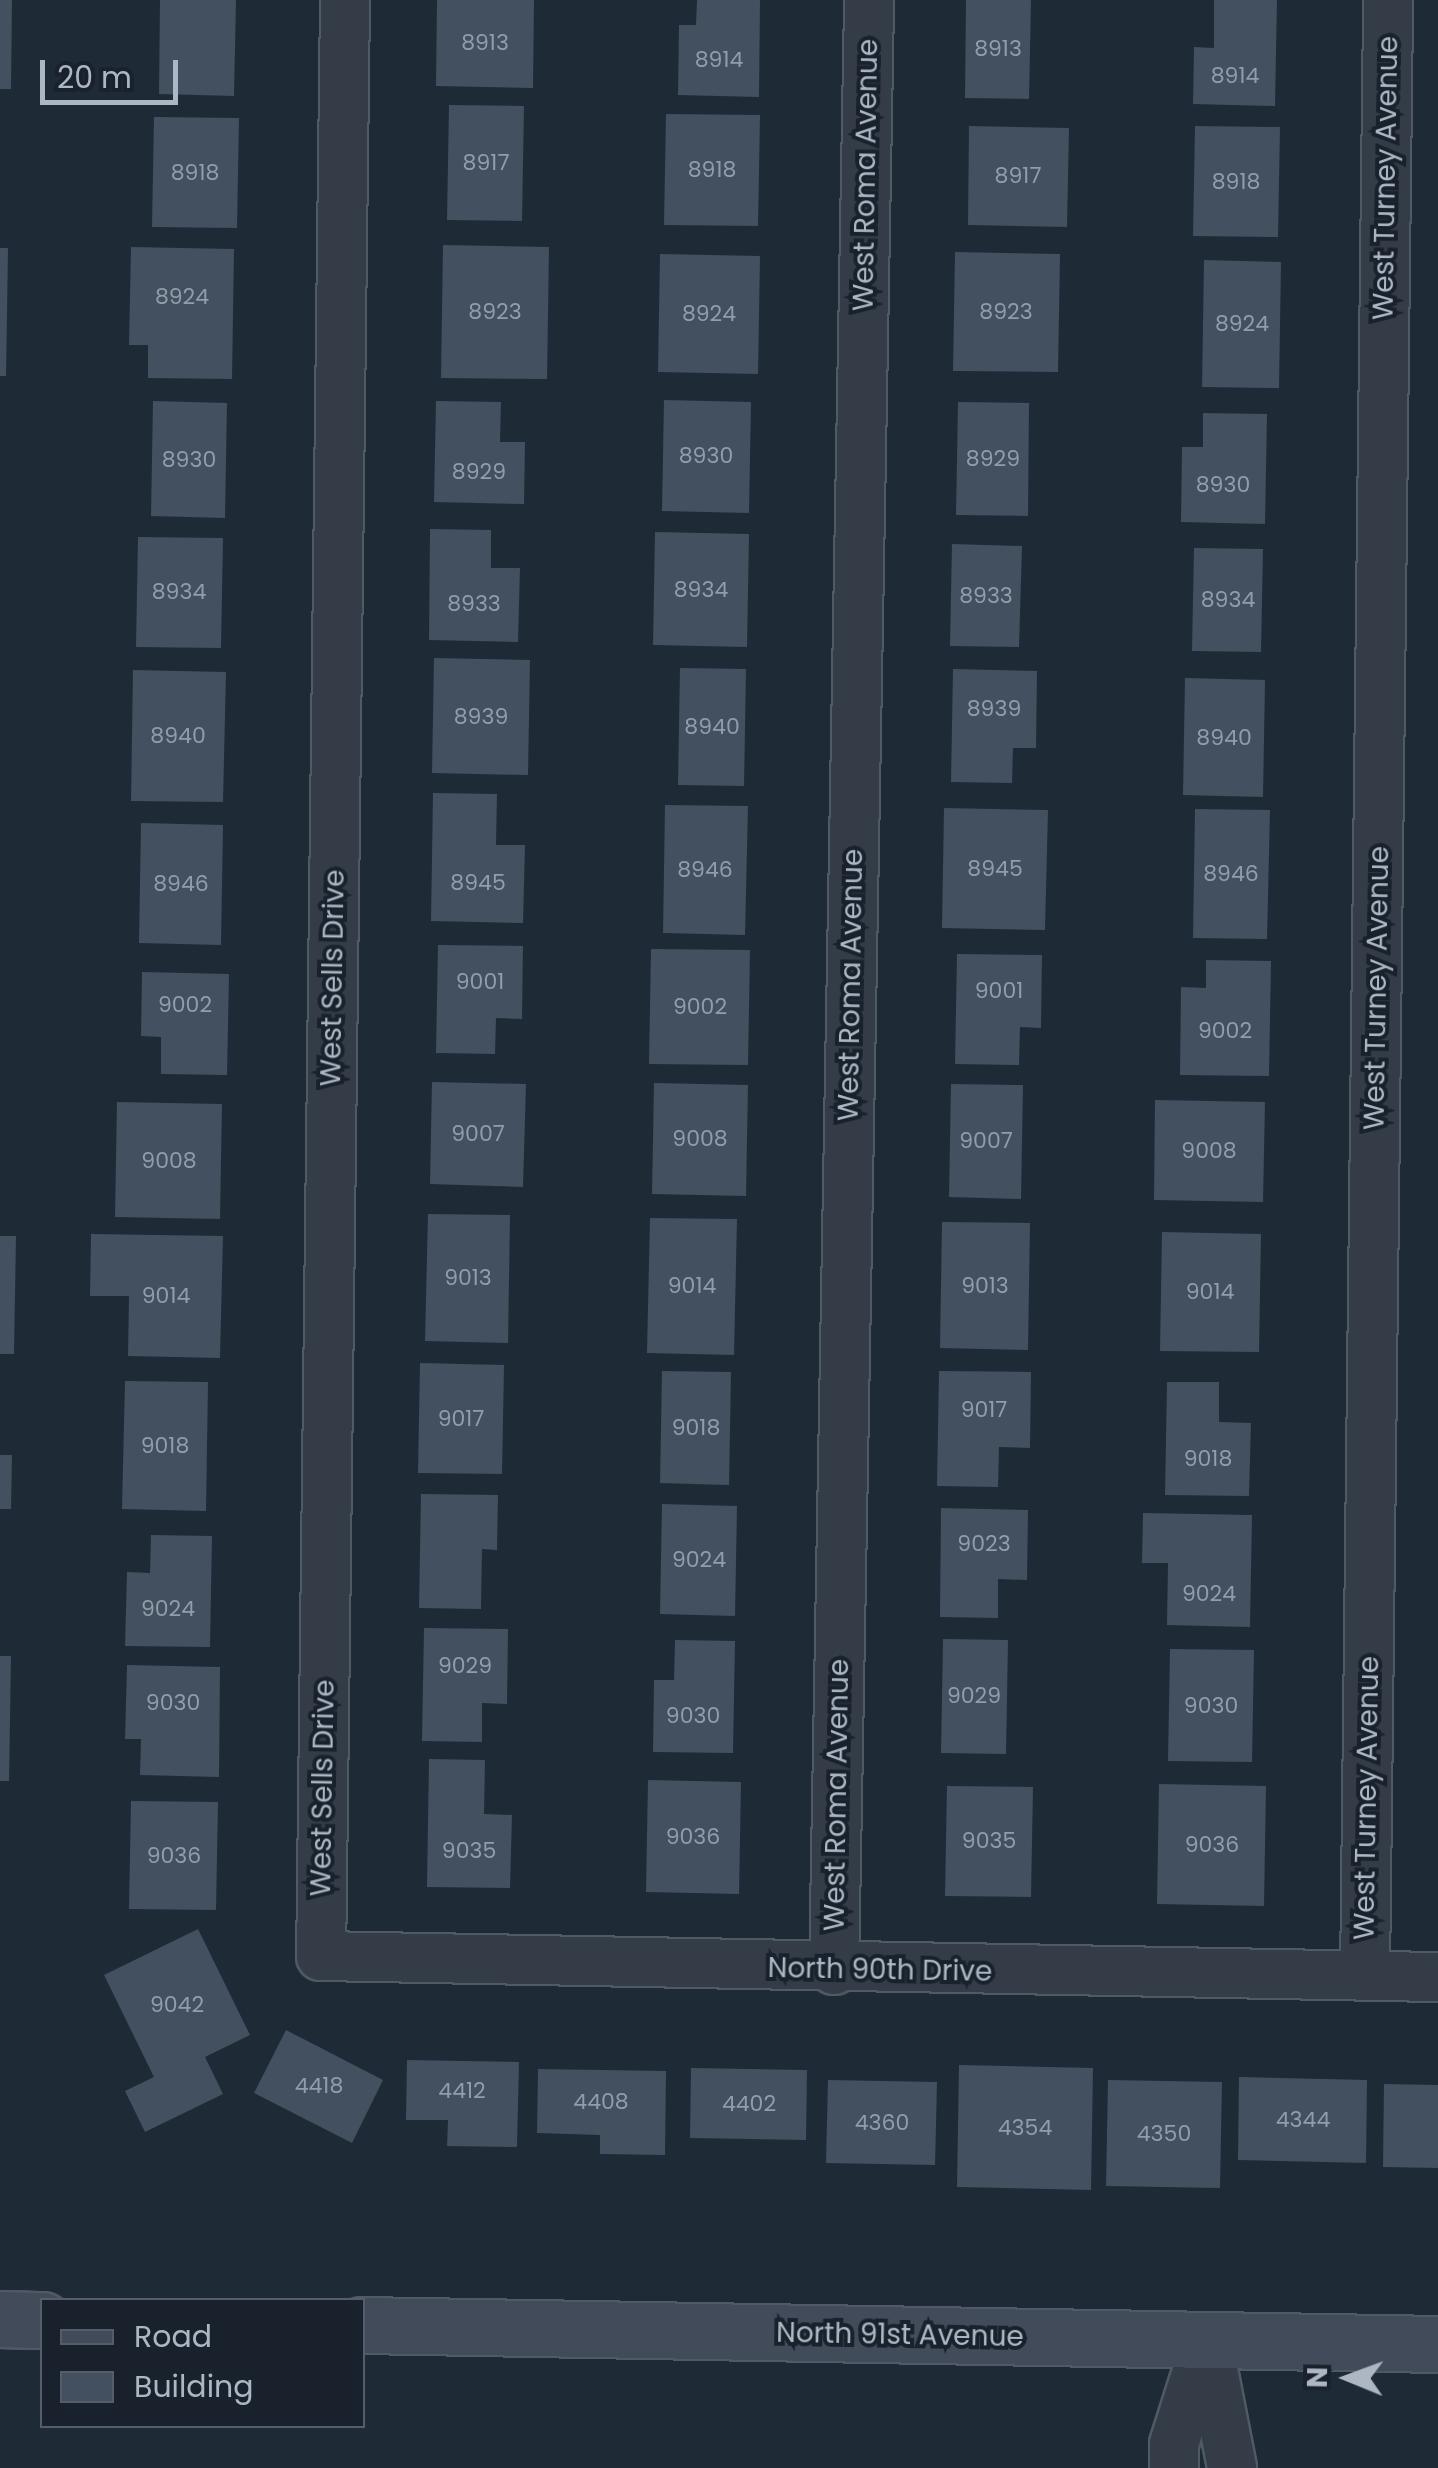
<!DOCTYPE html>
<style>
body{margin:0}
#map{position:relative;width:1438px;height:2468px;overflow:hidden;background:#1f2a37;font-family:Poppins,sans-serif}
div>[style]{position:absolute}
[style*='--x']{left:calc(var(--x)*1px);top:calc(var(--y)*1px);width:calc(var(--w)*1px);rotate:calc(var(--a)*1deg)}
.building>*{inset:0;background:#42505f}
.roads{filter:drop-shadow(2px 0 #505a65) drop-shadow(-2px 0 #505a65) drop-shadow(0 2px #505a65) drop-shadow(0 -2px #505a65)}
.minor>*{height:48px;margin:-24px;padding:0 24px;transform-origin:24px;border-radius:24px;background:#333c47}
.secondary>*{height:55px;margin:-27.5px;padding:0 27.5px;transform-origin:27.5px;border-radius:27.5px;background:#414b5a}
span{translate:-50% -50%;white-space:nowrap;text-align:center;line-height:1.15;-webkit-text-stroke:8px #19212c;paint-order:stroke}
.number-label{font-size:22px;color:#929dab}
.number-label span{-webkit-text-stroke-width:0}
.street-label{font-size:28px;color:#adb7c4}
.legend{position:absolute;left:40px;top:2298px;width:325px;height:130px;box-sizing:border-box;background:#19212c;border:2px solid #545d69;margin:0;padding:12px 18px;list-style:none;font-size:30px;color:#adb7c4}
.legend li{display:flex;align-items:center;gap:20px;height:50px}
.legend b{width:50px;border:2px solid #545d69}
.north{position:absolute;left:1298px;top:2328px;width:100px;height:100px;-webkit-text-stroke:8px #19212c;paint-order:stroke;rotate:271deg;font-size:28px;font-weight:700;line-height:40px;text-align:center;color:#adb7c4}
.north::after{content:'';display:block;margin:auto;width:35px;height:45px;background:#adb7c4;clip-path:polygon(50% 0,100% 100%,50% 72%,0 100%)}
.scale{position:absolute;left:40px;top:60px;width:138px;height:45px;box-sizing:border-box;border:5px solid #adb7c4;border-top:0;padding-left:12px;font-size:30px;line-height:35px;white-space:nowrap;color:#adb7c4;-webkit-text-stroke:8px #19212c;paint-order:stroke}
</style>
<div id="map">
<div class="building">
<div style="clip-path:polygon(0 0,12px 0,11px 89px,0 89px)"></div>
<div style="clip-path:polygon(160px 0,236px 0,234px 96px,159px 94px)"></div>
<div style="clip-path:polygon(437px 0,534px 0,533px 88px,436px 86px)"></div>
<div style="clip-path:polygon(697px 0,760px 0,759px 97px,678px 95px,679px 25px,696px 25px)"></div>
<div style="clip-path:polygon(966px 0,1031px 0,1029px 99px,965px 98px)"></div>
<div style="clip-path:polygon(1214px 0,1277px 0,1275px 106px,1193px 104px,1194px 47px,1214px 48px)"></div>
<div style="clip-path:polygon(449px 105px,524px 106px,522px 221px,447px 220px)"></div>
<div style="clip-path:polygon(666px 114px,760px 115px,758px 226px,664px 225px)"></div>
<div style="clip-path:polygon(154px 117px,239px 118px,237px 228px,152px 227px)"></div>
<div style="clip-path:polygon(969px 126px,1069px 128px,1067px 227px,968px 225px)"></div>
<div style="clip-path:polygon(1195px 126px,1280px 127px,1278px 237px,1193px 236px)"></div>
<div style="clip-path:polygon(443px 245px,549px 247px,547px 379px,441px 378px)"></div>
<div style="clip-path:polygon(131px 247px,234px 249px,232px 379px,148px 378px,148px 345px,129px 345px)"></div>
<div style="clip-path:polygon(0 248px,8px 248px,6px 376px,0 376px)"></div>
<div style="clip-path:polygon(955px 252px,1060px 254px,1058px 372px,953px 371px)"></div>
<div style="clip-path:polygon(660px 254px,760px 256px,758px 374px,658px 372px)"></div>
<div style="clip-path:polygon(1204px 260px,1281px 262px,1279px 388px,1202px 387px)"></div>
<div style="clip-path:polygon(664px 400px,751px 402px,749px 513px,662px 511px)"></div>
<div style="clip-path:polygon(153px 401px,227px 403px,225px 518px,151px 516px)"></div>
<div style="clip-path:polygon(436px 401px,501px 402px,500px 442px,525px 442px,524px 504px,434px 502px)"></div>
<div style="clip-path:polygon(958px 402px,1029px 403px,1028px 516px,956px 515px)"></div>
<div style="clip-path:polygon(1203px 413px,1267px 414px,1265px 524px,1181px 522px,1182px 447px,1203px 447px)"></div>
<div style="clip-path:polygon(430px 529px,491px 530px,491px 568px,520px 568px,518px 642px,429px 640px)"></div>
<div style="clip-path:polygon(655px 532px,749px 534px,747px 647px,653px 645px)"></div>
<div style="clip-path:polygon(138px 537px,223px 538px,221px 648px,136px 647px)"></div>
<div style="clip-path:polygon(952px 544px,1022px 546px,1019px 647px,950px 646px)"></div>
<div style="clip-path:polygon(1194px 548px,1263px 549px,1261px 652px,1192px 651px)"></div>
<div style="clip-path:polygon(434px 658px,530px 660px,528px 775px,432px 773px)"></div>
<div style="clip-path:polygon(680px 668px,746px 669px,744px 786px,678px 785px)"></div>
<div style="clip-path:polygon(953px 669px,1037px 671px,1036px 748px,1013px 748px,1012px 783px,951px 782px)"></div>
<div style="clip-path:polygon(133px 670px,226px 672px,223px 802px,131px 801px)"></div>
<div style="clip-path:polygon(1185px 678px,1265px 680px,1263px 797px,1183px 795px)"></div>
<div style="clip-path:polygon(433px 793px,497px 794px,496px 845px,525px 845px,523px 923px,431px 921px)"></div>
<div style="clip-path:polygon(665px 805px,748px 806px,745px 935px,663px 933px)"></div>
<div style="clip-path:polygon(944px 808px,1048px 810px,1045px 930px,942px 928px)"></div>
<div style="clip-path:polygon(1195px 809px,1270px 810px,1267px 939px,1193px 938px)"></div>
<div style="clip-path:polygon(141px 823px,223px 825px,221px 945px,139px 943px)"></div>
<div style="clip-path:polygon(438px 945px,523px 946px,522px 1019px,496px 1018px,495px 1054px,436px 1053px)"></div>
<div style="clip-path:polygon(651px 949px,750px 950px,748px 1065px,649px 1064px)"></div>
<div style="clip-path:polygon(957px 954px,1042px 955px,1041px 1028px,1020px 1027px,1019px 1065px,955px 1064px)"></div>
<div style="clip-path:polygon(1206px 960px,1271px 961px,1269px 1076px,1180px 1075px,1181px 987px,1206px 988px)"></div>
<div style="clip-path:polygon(142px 972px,229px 974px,227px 1075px,161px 1074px,161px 1037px,141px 1036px)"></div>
<div style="clip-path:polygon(432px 1082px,526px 1084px,523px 1187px,430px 1184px)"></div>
<div style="clip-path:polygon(654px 1083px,748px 1085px,746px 1196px,652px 1194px)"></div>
<div style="clip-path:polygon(951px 1084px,1023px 1085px,1021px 1199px,949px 1197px)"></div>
<div style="clip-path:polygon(1155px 1100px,1265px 1102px,1263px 1202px,1154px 1200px)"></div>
<div style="clip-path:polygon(117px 1102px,222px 1104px,220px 1219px,115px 1217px)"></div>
<div style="clip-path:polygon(428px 1214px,510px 1215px,508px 1343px,425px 1341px)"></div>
<div style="clip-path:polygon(650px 1218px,737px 1219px,734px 1355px,647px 1353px)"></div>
<div style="clip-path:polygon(942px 1222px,1030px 1223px,1028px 1350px,940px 1348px)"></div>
<div style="clip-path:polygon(1162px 1232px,1261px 1234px,1259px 1352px,1160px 1351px)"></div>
<div style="clip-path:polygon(91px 1234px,223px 1236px,220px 1358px,128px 1356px,129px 1296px,90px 1296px)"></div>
<div style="clip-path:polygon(0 1236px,16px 1236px,14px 1354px,0 1354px)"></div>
<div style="clip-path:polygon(420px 1363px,504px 1365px,502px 1474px,418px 1473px)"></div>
<div style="clip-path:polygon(662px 1371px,731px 1372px,729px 1485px,660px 1483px)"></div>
<div style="clip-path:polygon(939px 1371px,1031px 1372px,1030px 1448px,999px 1447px,998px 1487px,937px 1486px)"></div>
<div style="clip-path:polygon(125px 1381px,208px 1382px,206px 1511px,122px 1509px)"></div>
<div style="clip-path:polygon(1167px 1382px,1219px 1382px,1219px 1422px,1251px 1423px,1249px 1496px,1165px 1495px)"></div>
<div style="clip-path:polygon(0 1455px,12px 1455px,11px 1509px,0 1509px)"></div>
<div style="clip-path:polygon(421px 1494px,498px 1495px,497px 1550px,482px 1549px,481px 1609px,419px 1608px)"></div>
<div style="clip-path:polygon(662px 1504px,737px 1506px,735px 1616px,660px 1614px)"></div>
<div style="clip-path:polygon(941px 1508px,1028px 1510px,1027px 1580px,998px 1579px,998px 1618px,940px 1617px)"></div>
<div style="clip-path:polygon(1143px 1513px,1252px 1515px,1250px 1627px,1167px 1625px,1168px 1563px,1142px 1563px)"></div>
<div style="clip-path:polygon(151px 1535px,212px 1536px,210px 1647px,125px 1646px,127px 1572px,150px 1573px)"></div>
<div style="clip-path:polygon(424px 1628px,508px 1629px,507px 1704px,482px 1703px,482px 1742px,422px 1741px)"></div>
<div style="clip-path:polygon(943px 1639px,1008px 1640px,1006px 1754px,941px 1753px)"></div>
<div style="clip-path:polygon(675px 1640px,735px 1641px,733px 1753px,653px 1752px,654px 1680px,674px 1680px)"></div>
<div style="clip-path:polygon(1170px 1649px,1254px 1650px,1252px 1762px,1168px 1761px)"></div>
<div style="clip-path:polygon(0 1656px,11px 1656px,9px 1781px,0 1781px)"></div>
<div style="clip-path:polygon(127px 1665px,220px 1667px,219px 1777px,140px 1775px,141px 1739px,125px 1739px)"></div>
<div style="clip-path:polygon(429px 1759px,485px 1760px,484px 1814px,512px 1815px,510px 1888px,427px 1887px)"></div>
<div style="clip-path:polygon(648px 1780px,741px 1782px,739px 1894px,646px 1892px)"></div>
<div style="clip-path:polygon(1159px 1784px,1266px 1786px,1264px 1906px,1157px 1904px)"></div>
<div style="clip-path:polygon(947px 1786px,1033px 1787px,1031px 1897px,945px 1896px)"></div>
<div style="clip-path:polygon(131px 1801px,218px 1802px,216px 1910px,129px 1909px)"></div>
<div style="clip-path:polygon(198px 1929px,250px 2035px,205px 2057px,223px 2094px,145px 2132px,125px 2091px,154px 2077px,104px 1975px)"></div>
<div style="clip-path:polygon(286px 2030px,383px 2080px,352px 2143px,254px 2093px)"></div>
<div style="clip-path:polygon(407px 2060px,519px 2062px,517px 2147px,447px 2146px,448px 2120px,406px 2120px)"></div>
<div style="clip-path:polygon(959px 2065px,1093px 2068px,1091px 2190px,957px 2187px)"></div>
<div style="clip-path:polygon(691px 2068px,807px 2070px,806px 2140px,690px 2138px)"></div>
<div style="clip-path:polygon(538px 2069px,666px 2071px,665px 2155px,600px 2154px,600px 2135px,537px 2133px)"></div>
<div style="clip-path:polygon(1239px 2077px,1367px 2080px,1366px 2163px,1238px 2160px)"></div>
<div style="clip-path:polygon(828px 2080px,937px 2082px,935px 2165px,826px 2163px)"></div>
<div style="clip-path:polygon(1108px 2080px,1222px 2082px,1220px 2188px,1106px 2186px)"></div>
<div style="clip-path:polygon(1384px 2084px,1438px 2085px,1438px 2168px,1383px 2167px)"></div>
</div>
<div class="roads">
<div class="minor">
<div style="--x:345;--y:0;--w:1956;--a:90.7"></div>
<div style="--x:321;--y:1956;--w:1117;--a:1.08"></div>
<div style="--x:834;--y:1970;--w:1970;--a:-88.98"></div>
<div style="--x:1365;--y:1976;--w:1976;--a:-89.33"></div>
<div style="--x:1208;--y:2344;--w:126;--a:79"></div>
<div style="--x:1174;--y:2468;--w:24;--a:-90"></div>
<div style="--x:1174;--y:2444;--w:109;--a:-72.4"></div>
</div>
<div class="secondary">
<div style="--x:0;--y:2319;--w:42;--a:1.4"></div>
<div style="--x:362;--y:2325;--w:1076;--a:1.01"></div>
</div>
</div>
<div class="number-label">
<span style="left:485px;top:43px">8913</span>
<span style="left:998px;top:49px">8913</span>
<span style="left:719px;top:60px">8914</span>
<span style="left:1235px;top:76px">8914</span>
<span style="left:486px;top:163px">8917</span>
<span style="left:712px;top:170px">8918</span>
<span style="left:195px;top:173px">8918</span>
<span style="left:1018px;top:176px">8917</span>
<span style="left:1236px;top:182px">8918</span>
<span style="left:182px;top:297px">8924</span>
<span style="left:495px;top:312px">8923</span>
<span style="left:1006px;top:312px">8923</span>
<span style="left:709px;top:314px">8924</span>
<span style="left:1242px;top:324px">8924</span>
<span style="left:706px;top:456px">8930</span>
<span style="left:993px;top:459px">8929</span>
<span style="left:189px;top:460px">8930</span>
<span style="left:479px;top:472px">8929</span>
<span style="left:1223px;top:485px">8930</span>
<span style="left:701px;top:590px">8934</span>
<span style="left:179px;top:592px">8934</span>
<span style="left:986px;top:596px">8933</span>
<span style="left:1228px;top:600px">8934</span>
<span style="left:474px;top:604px">8933</span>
<span style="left:994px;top:709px">8939</span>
<span style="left:481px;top:717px">8939</span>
<span style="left:712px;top:727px">8940</span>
<span style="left:178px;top:736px">8940</span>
<span style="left:1224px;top:738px">8940</span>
<span style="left:995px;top:869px">8945</span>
<span style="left:705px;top:870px">8946</span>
<span style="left:1231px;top:874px">8946</span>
<span style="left:478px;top:883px">8945</span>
<span style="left:181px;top:884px">8946</span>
<span style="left:480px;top:982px">9001</span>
<span style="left:999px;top:991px">9001</span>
<span style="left:185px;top:1005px">9002</span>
<span style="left:700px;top:1007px">9002</span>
<span style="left:1225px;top:1031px">9002</span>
<span style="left:478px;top:1134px">9007</span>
<span style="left:700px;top:1139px">9008</span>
<span style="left:986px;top:1141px">9007</span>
<span style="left:1209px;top:1151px">9008</span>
<span style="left:169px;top:1161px">9008</span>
<span style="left:468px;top:1278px">9013</span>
<span style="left:692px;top:1286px">9014</span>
<span style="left:985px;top:1286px">9013</span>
<span style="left:1210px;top:1292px">9014</span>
<span style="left:166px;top:1296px">9014</span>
<span style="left:984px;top:1410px">9017</span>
<span style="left:461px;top:1419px">9017</span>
<span style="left:696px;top:1428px">9018</span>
<span style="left:165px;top:1446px">9018</span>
<span style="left:1208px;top:1459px">9018</span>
<span style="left:984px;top:1544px">9023</span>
<span style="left:699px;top:1560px">9024</span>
<span style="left:1209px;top:1594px">9024</span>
<span style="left:168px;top:1609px">9024</span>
<span style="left:465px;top:1666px">9029</span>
<span style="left:974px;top:1696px">9029</span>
<span style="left:173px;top:1703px">9030</span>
<span style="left:1211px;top:1706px">9030</span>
<span style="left:693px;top:1716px">9030</span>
<span style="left:693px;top:1837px">9036</span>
<span style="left:989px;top:1841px">9035</span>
<span style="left:1212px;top:1845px">9036</span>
<span style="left:469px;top:1851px">9035</span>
<span style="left:174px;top:1856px">9036</span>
<span style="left:177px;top:2005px">9042</span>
<span style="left:319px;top:2086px">4418</span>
<span style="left:462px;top:2091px">4412</span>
<span style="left:601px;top:2102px">4408</span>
<span style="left:749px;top:2104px">4402</span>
<span style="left:1303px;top:2120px">4344</span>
<span style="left:882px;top:2123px">4360</span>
<span style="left:1025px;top:2128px">4354</span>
<span style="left:1164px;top:2134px">4350</span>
</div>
<div class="street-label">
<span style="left:866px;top:175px;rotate:-89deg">West Roma Avenue</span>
<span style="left:1386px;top:178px;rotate:-89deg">West Turney Avenue</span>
<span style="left:333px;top:978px;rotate:-89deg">West Sells Drive</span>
<span style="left:851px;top:985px;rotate:-89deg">West Roma Avenue</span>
<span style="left:1377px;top:988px;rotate:-89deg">West Turney Avenue</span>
<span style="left:323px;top:1788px;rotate:-89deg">West Sells Drive</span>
<span style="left:837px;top:1795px;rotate:-89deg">West Roma Avenue</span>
<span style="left:1367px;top:1798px;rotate:-89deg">West Turney Avenue</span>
<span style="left:880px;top:1970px;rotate:1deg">North 90th Drive</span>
<span style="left:900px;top:2335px;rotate:1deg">North 91st Avenue</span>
</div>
<ul class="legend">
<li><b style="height:12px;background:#414b5a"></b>Road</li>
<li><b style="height:28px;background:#42505f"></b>Building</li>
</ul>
<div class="north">N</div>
<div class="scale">20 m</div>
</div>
